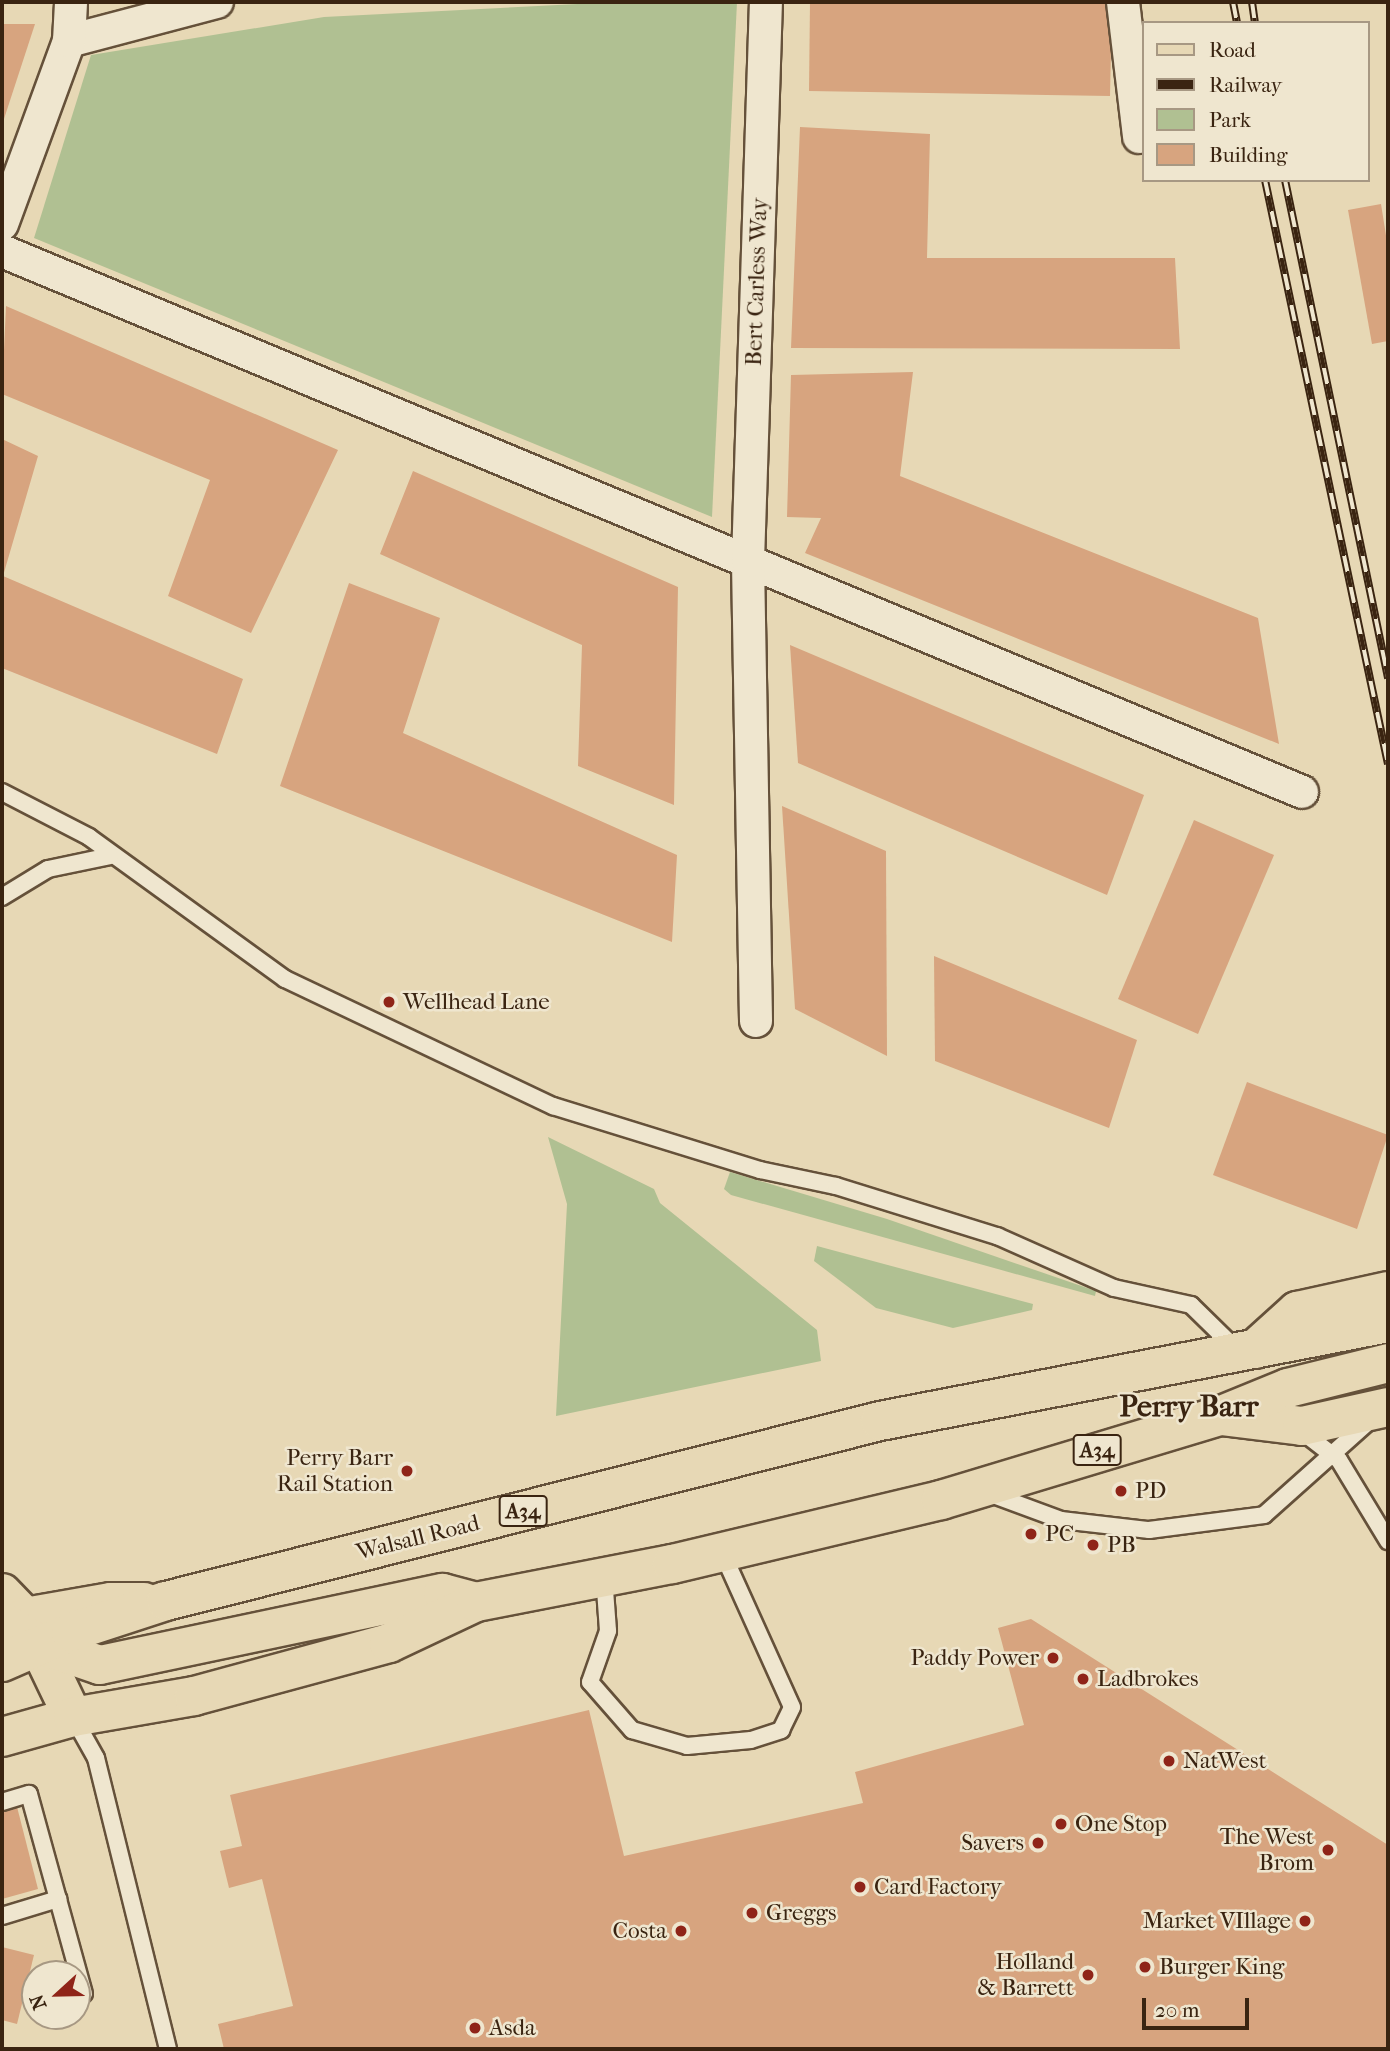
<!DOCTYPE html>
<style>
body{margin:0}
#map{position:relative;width:1390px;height:2051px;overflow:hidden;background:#e7d8b5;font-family:"IM FELL French Canon",serif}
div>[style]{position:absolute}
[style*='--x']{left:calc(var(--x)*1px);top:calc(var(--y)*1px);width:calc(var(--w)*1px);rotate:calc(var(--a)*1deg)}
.green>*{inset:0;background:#b0c092}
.building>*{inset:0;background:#d7a47f}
.roads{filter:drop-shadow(2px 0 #65513a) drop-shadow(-2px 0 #65513a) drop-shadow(0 2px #65513a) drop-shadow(0 -2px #65513a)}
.lane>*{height:16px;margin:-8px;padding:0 8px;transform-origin:8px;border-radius:8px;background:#efe6cf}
.street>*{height:32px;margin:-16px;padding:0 16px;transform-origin:16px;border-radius:16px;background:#efe6cf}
.primary>*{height:38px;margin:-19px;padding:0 19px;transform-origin:19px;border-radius:19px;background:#e7d8b5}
.highway>*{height:38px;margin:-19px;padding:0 19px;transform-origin:19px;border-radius:19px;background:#e7d8b5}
.rail>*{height:8px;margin-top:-4px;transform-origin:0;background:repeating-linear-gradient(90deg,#efe6cf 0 16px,#3a2411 0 32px);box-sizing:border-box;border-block:2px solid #3a2411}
.dots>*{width:19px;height:19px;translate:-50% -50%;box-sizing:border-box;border:4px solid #efe6cf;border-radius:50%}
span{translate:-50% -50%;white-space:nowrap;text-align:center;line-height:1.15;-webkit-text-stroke:5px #efe6cf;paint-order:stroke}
.shield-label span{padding:2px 5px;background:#efe6cf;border:2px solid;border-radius:5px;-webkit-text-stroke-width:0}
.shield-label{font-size:21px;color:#3a2411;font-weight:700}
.street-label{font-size:23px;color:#3a2411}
.poi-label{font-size:23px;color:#3a2411}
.left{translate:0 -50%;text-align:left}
.right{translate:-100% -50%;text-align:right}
.district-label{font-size:30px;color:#3a2411;font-weight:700}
.frame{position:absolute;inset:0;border:4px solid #3a2411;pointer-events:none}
.legend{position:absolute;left:1142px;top:21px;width:228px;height:161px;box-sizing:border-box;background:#efe6cf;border:2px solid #a79883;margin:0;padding:9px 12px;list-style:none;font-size:21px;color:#3a2411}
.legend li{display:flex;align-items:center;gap:14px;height:35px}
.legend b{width:35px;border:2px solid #a79883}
.north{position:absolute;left:21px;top:1960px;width:70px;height:70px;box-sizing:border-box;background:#efe6cf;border:2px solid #a79883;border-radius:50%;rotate:248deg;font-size:19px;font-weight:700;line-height:28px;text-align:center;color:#3a2411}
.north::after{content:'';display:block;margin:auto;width:24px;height:32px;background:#8f2418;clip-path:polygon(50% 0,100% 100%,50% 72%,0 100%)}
.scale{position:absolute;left:1142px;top:1998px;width:107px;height:32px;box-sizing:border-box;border:4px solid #3a2411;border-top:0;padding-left:9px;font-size:21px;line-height:24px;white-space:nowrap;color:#3a2411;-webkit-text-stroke:5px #efe6cf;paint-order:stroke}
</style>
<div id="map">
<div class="green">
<div style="clip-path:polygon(617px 2px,737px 2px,712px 517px,34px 238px,91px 55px,324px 17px)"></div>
<div style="clip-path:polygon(548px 1137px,654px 1189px,660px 1203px,817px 1330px,821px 1361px,556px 1416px,567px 1204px)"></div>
<div style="clip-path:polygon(730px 1172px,887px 1219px,1096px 1291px,1095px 1296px,731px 1195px,724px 1189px)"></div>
<div style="clip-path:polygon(817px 1246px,1033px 1304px,1032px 1310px,953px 1328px,876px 1308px,814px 1261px)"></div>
</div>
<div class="building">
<div style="clip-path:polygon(810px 2px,1112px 2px,1110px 96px,809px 91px)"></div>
<div style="clip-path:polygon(2px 24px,35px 24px,2px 125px)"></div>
<div style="clip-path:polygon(800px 127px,930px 134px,927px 258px,1175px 258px,1180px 349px,791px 348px)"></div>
<div style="clip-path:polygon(1381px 204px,1388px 248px,1388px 341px,1372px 344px,1348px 210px)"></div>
<div style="clip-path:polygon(6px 306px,338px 450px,251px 633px,168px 596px,210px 480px,2px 394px)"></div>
<div style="clip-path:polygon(913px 372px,900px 476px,1258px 618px,1279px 744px,805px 553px,821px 518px,787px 517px,791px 375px)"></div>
<div style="clip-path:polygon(2px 439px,38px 456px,3px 576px,243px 679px,217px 754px,2px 668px)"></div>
<div style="clip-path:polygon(413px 471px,678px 587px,674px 805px,578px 766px,582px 645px,380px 554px)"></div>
<div style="clip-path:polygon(349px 583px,440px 618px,403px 733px,677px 855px,672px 942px,280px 786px)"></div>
<div style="clip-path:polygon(790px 645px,1144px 795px,1107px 895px,798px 763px)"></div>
<div style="clip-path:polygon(782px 806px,886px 851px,887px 1056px,795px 1009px)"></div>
<div style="clip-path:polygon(1194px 820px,1274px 855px,1198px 1034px,1118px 999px)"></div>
<div style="clip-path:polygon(934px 956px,1137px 1040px,1109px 1128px,935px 1061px)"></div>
<div style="clip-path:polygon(1247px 1082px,1388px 1135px,1357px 1229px,1213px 1175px)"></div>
<div style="clip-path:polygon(1031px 1619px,1388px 1845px,1388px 2049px,224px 2049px,218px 2024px,293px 2006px,262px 1879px,229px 1888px,220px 1851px,242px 1846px,230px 1795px,589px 1710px,624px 1856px,863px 1803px,855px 1772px,1024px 1725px,998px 1628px)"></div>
<div style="clip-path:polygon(15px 1799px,38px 1889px,2px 1899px,2px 1802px)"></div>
<div style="clip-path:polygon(2px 1947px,34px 1955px,17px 2024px,2px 2020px)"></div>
</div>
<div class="roads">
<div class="lane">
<div style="--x:2;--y:792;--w:98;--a:27.3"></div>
<div style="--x:89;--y:837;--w:242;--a:35.9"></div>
<div style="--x:285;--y:979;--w:297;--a:25.4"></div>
<div style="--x:553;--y:1106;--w:217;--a:17.2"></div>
<div style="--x:760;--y:1170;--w:78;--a:11.9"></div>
<div style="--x:836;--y:1186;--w:169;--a:17.3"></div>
<div style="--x:997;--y:1236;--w:128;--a:24"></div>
<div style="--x:1114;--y:1288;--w:79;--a:12.4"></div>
<div style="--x:1191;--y:1305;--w:64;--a:44.4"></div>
<div style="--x:2;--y:897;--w:54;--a:-31.3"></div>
<div style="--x:48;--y:869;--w:63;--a:-11.8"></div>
<div style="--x:1300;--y:1430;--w:49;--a:37.6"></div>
<div style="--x:1339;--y:1460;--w:95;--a:58.8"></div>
<div style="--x:988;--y:1493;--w:78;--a:20.3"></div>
<div style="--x:1061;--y:1520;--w:89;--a:6.5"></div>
<div style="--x:1149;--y:1530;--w:116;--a:-7.4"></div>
<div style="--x:1264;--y:1515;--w:140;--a:-41.8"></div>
<div style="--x:604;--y:1576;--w:55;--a:85.8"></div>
<div style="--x:608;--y:1631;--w:54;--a:109.4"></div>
<div style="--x:590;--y:1682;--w:64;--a:48.8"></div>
<div style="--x:632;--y:1730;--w:57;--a:16.2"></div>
<div style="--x:687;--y:1746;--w:64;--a:-5.4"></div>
<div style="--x:751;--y:1740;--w:32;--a:-18"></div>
<div style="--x:781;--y:1730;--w:25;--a:-64"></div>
<div style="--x:792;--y:1707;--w:170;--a:-114.3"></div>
<div style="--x:73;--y:1717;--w:47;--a:60.7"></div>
<div style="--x:96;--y:1758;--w:300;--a:76.1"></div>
<div style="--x:2;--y:1802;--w:28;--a:-17"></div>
<div style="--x:29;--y:1794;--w:207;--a:74.6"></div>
<div style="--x:2;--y:1916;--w:59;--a:-16.9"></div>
</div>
<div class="street">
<div style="--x:1123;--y:2;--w:136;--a:83.2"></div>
<div style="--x:69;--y:41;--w:153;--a:-14.8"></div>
<div style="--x:2;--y:224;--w:195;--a:-69.9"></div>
<div style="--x:69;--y:41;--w:39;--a:-87"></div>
<div style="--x:2;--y:251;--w:1408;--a:22.59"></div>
<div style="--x:756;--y:1021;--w:460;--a:-91"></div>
<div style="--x:748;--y:561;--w:559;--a:-88.16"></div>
</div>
<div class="primary">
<div style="--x:2;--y:1593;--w:33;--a:46"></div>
<div style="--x:25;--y:1617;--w:111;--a:64.4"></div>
<div style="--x:25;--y:1617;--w:87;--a:-9.9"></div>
<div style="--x:111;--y:1602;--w:33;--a:0"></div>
<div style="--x:2;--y:1621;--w:46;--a:31.6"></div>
<div style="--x:41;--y:1645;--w:62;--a:18.7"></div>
<div style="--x:100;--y:1665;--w:350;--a:-11.9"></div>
<div style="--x:443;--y:1593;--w:34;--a:15"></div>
</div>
<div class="highway">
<div style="--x:1255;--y:1349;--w:57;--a:-42.1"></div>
<div style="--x:1297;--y:1311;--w:93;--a:-12.4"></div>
<div style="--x:1221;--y:1416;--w:82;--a:7"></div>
<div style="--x:1302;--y:1426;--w:88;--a:-12.5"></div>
<div style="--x:2;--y:1662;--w:75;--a:-23.5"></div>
<div style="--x:71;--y:1632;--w:100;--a:-18.1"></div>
<div style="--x:166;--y:1601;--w:736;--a:-14.15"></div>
<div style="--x:880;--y:1421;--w:517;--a:-10.92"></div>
<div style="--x:2;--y:1737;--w:74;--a:-15.7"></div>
<div style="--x:73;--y:1717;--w:123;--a:-9.8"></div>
<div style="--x:194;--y:1696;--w:202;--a:-15.2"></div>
<div style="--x:389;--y:1643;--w:96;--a:-25.2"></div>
<div style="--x:476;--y:1602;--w:200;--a:-11"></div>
<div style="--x:672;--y:1564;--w:277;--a:-13.4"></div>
<div style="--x:941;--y:1500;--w:290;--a:-16.8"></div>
<div style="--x:1219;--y:1416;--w:74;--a:-22.1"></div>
<div style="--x:1288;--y:1388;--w:103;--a:-14"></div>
</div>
</div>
<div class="rail">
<div style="--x:1233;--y:2;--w:21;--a:79"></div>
<div style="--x:1252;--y:2;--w:21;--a:82"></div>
<div style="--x:1265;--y:180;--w:597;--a:78.11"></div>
<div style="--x:1285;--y:180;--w:509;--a:78.31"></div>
</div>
<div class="dots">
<div style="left:389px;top:1002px;background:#8f2418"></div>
<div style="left:407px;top:1471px;background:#8f2418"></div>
<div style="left:1121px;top:1491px;background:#8f2418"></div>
<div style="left:1031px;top:1534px;background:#8f2418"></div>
<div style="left:1093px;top:1545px;background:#8f2418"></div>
<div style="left:1053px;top:1658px;background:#8f2418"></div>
<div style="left:1083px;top:1679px;background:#8f2418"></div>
<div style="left:1169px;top:1761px;background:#8f2418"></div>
<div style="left:1061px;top:1824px;background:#8f2418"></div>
<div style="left:1038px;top:1843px;background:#8f2418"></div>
<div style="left:1328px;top:1850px;background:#8f2418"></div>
<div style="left:860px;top:1887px;background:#8f2418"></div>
<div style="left:752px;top:1913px;background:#8f2418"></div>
<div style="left:1305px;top:1921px;background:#8f2418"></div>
<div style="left:681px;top:1931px;background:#8f2418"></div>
<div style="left:1145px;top:1967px;background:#8f2418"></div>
<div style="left:1088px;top:1975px;background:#8f2418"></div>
<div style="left:475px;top:2028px;background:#8f2418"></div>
</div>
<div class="shield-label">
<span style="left:1097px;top:1450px">A34</span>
<span style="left:523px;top:1511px">A34</span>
</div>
<div class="street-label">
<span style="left:757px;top:282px;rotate:-88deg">Bert Carless Way</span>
<span style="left:418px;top:1538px;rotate:-14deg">Walsall Road</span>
</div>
<div class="poi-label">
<span class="left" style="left:403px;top:1002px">Wellhead Lane</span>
<span class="right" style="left:393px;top:1471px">Perry Barr<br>Rail Station</span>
<span class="left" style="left:1135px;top:1491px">PD</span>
<span class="left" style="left:1045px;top:1534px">PC</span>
<span class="left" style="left:1107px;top:1545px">PB</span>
<span class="right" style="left:1039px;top:1658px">Paddy Power</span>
<span class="left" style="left:1097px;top:1679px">Ladbrokes</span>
<span class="left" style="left:1183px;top:1761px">NatWest</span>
<span class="left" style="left:1075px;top:1824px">One Stop</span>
<span class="right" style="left:1314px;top:1850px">The West<br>Brom</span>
<span class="right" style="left:1024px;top:1843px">Savers</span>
<span class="left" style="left:874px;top:1887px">Card Factory</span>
<span class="left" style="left:766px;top:1913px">Greggs</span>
<span class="right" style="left:1291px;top:1921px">Market VIllage</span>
<span class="right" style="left:667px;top:1931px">Costa</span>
<span class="right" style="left:1074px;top:1975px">Holland<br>&amp; Barrett</span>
<span class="left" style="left:1159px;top:1967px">Burger King</span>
<span class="left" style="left:489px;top:2028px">Asda</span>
</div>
<div class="district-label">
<span style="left:1189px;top:1407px">Perry Barr</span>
</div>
<div class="frame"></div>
<ul class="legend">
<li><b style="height:9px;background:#e7d8b5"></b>Road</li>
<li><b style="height:9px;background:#3a2411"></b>Railway</li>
<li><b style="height:19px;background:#b0c092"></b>Park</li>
<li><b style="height:19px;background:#d7a47f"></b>Building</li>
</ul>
<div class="north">N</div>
<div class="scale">20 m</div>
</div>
